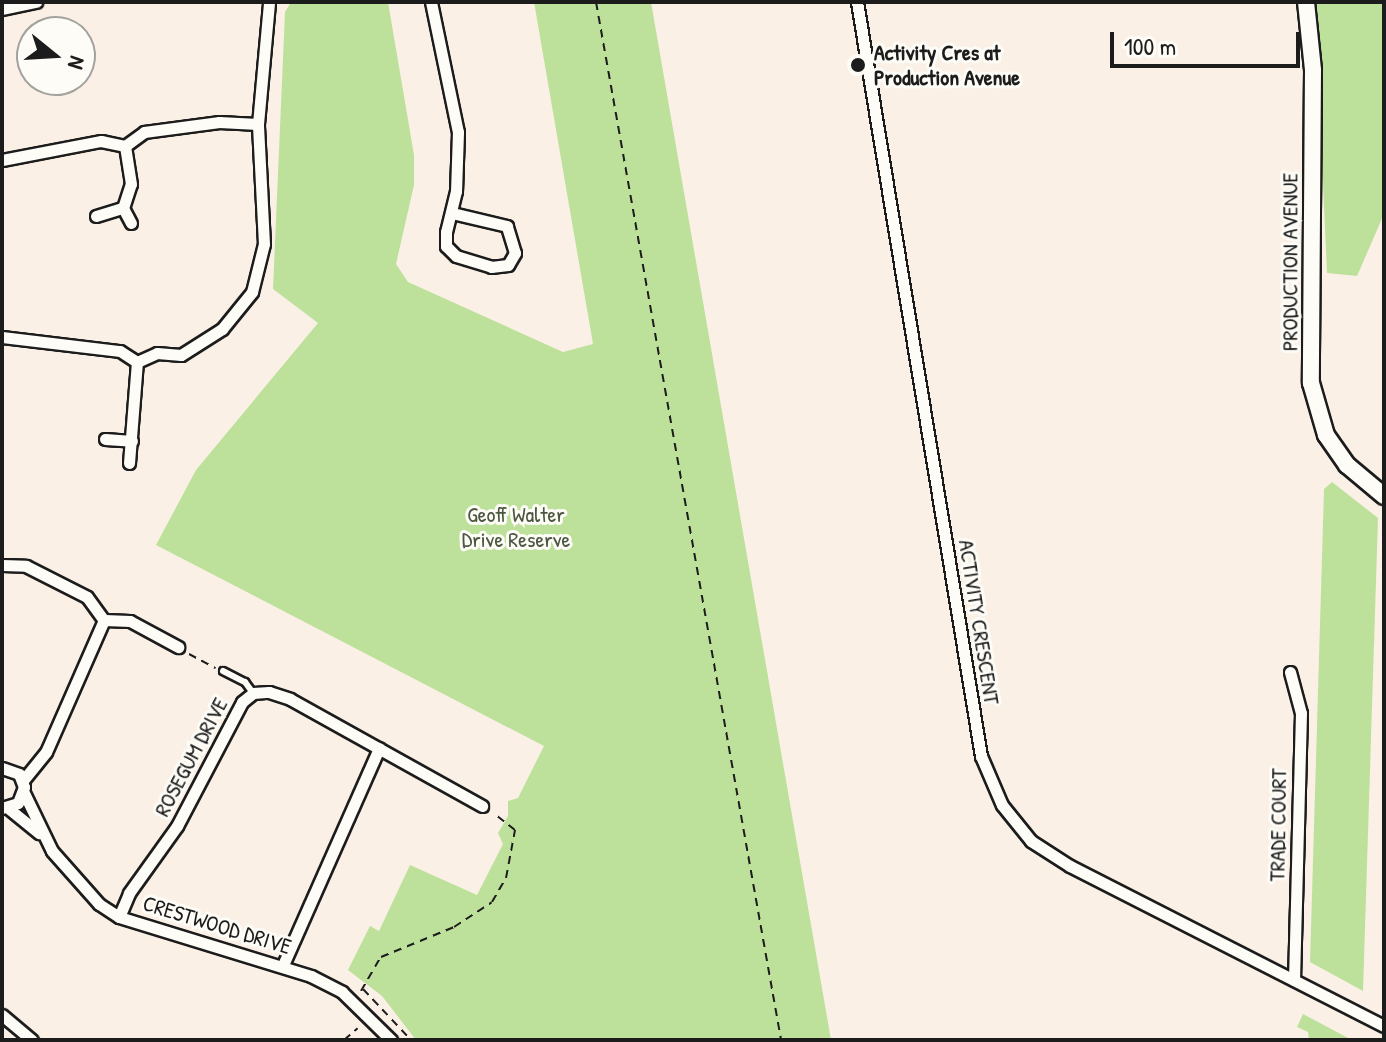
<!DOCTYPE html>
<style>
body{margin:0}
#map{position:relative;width:1386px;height:1042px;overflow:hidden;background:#faf0e5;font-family:"Patrick Hand",sans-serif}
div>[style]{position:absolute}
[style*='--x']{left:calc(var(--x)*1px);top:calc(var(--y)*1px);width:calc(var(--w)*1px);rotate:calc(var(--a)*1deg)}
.green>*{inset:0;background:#bde19b}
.path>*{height:2px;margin-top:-1px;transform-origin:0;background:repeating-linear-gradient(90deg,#1c1c1c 0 8px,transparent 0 14px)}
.roads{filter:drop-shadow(2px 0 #1c1c1c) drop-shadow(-2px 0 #1c1c1c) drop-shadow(0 2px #1c1c1c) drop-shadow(0 -2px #1c1c1c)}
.service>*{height:6px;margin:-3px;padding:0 3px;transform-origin:3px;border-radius:3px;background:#fdfcf7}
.minor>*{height:11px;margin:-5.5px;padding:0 5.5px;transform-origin:5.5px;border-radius:5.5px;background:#fdfcf7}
.secondary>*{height:16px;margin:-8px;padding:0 8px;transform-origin:8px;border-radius:8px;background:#fdfcf7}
.dots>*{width:22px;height:22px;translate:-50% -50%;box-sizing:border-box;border:4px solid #fdfcf7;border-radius:50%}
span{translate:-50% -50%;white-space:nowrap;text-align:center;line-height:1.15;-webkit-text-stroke:6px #fdfcf7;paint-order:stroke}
.poi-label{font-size:22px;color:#1c1c1c;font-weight:700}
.left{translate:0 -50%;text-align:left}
.street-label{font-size:22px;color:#1c1c1c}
.park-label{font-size:22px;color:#4c5742}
.frame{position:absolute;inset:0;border:4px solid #1c1c1c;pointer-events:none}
.north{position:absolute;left:16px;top:16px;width:80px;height:80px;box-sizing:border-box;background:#fdfcf7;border:2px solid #a3a29f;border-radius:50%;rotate:108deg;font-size:22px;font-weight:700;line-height:32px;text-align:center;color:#1c1c1c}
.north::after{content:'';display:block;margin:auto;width:28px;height:36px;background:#1c1c1c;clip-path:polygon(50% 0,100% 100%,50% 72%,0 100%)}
.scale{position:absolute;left:1110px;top:32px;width:190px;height:36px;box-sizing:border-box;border:4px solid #1c1c1c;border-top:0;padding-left:10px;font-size:24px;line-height:28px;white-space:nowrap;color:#1c1c1c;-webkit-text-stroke:6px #fdfcf7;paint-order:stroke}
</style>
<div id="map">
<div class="green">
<div style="clip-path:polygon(388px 2px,414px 155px,414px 185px,396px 264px,408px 282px,563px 352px,593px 344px,534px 2px,651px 2px,831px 1040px,416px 1040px,382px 996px,348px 970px,370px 926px,379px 931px,410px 865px,477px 895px,503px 844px,498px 833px,508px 816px,508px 801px,518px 798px,544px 746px,156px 545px,196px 470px,318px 323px,273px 289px,285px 12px,291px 2px)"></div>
<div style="clip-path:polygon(1315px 2px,1384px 2px,1384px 214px,1357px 276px,1327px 273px)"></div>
<div style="clip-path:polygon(1332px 482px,1378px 518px,1363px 991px,1310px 962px,1324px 489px)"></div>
<div style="clip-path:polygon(1303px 1014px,1352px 1040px,1309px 1040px,1308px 1032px,1297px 1027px)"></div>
</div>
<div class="path">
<div style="--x:596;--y:2;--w:1054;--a:79.89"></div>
<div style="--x:189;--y:654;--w:30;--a:28"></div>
<div style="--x:363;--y:989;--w:70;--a:46.7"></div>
<div style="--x:361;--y:991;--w:39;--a:-60"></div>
<div style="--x:381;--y:957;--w:79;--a:-22.3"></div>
<div style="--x:454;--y:927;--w:45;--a:-33.3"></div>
<div style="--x:492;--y:902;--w:28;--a:-60"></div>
<div style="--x:506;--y:878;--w:49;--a:-79.4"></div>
<div style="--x:515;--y:830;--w:28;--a:-142"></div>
<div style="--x:344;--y:1040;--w:18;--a:-41"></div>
</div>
<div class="roads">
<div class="service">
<div style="--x:223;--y:671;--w:25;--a:27"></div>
<div style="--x:245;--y:682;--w:14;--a:54"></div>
</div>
<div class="minor">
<div style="--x:431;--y:2;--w:133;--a:78.3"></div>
<div style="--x:458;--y:132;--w:59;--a:91.9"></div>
<div style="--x:456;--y:191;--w:42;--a:103.7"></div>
<div style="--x:446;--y:232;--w:14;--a:90"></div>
<div style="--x:446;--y:246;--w:14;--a:45"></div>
<div style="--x:456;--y:256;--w:37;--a:17"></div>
<div style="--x:491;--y:267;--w:17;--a:-7"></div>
<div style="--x:508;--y:265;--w:14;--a:-60"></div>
<div style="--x:515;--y:253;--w:28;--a:-107"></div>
<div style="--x:507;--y:226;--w:57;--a:-166.7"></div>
<div style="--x:857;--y:2;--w:764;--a:80.66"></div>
<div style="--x:981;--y:756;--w:53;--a:66.8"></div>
<div style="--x:1002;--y:805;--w:46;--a:51.1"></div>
<div style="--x:1031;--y:841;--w:46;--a:32.7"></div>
<div style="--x:1070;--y:866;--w:352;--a:27"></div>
<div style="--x:2;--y:9;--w:35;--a:-12"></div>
<div style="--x:2;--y:160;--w:101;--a:-10.9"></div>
<div style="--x:101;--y:141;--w:25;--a:12"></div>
<div style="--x:125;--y:146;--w:24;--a:-36"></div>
<div style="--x:144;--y:132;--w:76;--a:-7.6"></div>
<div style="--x:219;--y:122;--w:39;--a:3"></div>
<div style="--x:123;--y:208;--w:17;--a:62"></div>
<div style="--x:96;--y:216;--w:28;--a:-17"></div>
<div style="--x:123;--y:208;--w:25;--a:-72"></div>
<div style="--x:131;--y:184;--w:38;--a:-99"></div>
<div style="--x:2;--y:337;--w:119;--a:6.8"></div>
<div style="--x:120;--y:351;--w:20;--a:33"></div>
<div style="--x:137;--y:362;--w:22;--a:-24"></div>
<div style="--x:157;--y:353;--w:24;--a:5"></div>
<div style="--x:181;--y:355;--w:49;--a:-32.4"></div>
<div style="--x:222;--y:329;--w:48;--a:-51"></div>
<div style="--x:252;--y:292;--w:49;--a:-76"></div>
<div style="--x:264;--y:244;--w:120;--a:-92.9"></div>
<div style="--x:258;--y:124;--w:122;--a:-84.8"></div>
<div style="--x:105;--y:439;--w:27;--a:4"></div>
<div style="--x:129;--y:463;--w:101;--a:-85.5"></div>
<div style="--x:2;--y:565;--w:24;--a:2"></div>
<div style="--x:26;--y:566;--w:68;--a:26.9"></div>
<div style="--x:87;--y:597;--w:29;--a:54"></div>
<div style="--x:104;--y:620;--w:144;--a:113.7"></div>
<div style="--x:46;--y:752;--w:36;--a:129"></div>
<div style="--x:104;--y:620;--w:26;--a:2"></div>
<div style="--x:130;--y:621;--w:55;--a:28.4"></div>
<div style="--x:1290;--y:672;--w:42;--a:75"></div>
<div style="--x:1301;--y:713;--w:267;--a:91.5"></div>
<div style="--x:2;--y:768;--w:18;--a:19"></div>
<div style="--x:19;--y:774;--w:14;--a:69"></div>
<div style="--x:24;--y:787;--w:17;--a:111"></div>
<div style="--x:18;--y:803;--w:17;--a:163"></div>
<div style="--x:24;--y:793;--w:64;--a:64.2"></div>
<div style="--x:52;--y:851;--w:71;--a:48.4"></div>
<div style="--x:99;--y:904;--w:24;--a:33"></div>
<div style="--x:119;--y:917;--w:201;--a:17.1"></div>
<div style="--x:311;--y:976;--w:35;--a:27"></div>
<div style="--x:342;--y:992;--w:69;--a:44.4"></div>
<div style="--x:8;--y:808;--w:40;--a:39"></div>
<div style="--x:119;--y:917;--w:26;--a:-67"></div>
<div style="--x:129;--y:893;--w:82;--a:-54.4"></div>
<div style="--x:177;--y:826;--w:140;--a:-62.3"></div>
<div style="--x:242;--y:702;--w:14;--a:-39"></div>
<div style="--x:253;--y:693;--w:16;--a:-4"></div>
<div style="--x:269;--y:692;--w:22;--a:18"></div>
<div style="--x:290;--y:699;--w:220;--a:29.1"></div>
<div style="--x:283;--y:965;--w:237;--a:-66.1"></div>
<div style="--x:2;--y:1015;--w:39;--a:40"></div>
</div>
<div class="secondary">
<div style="--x:1306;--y:2;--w:68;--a:84.1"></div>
<div style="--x:1313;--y:70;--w:313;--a:90.4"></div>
<div style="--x:1311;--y:383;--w:54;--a:73.9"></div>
<div style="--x:1326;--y:435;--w:37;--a:55"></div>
<div style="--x:1347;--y:465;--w:48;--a:40"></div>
</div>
</div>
<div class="dots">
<div style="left:858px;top:65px;background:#1c1c1c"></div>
</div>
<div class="poi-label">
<span class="left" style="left:874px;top:65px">Activity Cres at<br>Production Avenue</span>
</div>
<div class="street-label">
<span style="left:1290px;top:262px;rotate:-90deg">PRODUCTION AVENUE</span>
<span style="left:979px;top:622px;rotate:81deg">ACTIVITY CRESCENT</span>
<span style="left:191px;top:757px;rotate:-62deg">ROSEGUM DRIVE</span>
<span style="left:1278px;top:825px;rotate:-89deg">TRADE COURT</span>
<span style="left:217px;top:925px;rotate:17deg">CRESTWOOD DRIVE</span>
</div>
<div class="park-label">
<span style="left:516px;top:527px">Geoff Walter<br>Drive Reserve</span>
</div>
<div class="frame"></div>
<div class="north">N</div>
<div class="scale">100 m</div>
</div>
